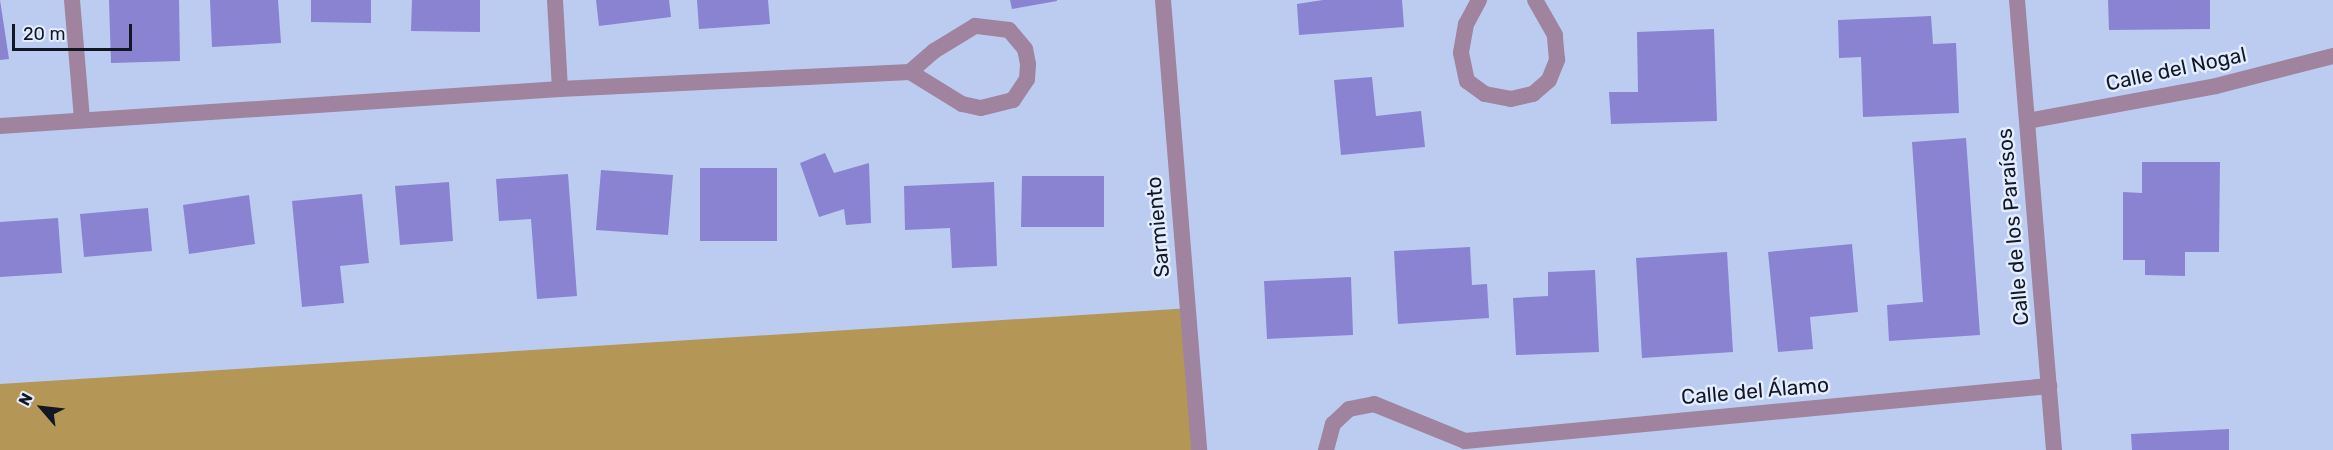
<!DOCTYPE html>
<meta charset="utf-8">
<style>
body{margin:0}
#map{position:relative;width:2333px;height:450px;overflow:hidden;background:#bbccf0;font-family:Rubik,sans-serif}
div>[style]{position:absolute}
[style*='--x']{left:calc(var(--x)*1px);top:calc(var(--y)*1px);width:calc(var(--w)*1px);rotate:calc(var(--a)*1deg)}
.green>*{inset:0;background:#b49757}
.building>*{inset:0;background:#8983d2}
.minor>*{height:16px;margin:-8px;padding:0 8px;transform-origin:8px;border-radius:8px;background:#9f839f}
span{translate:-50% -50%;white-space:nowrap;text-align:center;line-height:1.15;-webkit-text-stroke:5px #e4ecff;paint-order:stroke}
.street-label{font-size:21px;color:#111723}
.north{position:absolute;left:12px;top:378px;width:60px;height:60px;-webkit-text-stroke:4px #e4ecff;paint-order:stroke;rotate:298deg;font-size:16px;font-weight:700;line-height:24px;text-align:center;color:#111723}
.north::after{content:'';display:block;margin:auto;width:21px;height:27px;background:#111723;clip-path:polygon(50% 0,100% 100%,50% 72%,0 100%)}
.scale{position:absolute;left:12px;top:24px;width:120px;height:27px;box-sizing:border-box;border:3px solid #111723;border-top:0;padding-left:8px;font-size:18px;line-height:21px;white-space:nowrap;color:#111723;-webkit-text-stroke:4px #e4ecff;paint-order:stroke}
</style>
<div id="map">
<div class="green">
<div style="clip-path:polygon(1191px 308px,1204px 450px,0 450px,0 384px)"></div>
</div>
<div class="building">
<div style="clip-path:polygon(0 0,9px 59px,0 60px)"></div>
<div style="clip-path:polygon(109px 0,179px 0,180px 61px,111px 63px)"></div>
<div style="clip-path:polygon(210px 0,278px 0,281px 43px,212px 47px)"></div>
<div style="clip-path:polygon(311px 0,371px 0,371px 23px,311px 22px)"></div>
<div style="clip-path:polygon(412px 0,480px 0,480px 32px,411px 31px)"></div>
<div style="clip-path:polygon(596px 0,669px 0,671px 17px,599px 26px)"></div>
<div style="clip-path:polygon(697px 0,768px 0,770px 24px,699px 29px)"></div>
<div style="clip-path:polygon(1010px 0,1057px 0,1057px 1px,1012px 9px)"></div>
<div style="clip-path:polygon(1323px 0,1402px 0,1404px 27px,1299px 35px,1297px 4px)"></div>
<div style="clip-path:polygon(2108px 0,2210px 0,2210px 29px,2109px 30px)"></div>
<div style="clip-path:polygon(1931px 16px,1933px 44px,1956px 43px,1959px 113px,1863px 117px,1861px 57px,1839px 58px,1838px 20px)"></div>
<div style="clip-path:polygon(1714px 29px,1717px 121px,1611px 124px,1609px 92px,1638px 92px,1637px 32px)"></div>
<div style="clip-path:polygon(1372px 77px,1376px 116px,1421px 111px,1425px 147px,1341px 155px,1334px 80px)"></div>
<div style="clip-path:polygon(1966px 138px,1980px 335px,1889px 341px,1887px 305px,1923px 302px,1912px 142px)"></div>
<div style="clip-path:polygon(825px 153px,834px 173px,869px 163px,871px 223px,846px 225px,844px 209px,819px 217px,800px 163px)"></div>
<div style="clip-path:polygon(2142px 162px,2220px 162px,2219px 252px,2185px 252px,2185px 276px,2145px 275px,2145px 260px,2123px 260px,2123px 192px,2142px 193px)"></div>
<div style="clip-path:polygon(700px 168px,777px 168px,777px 241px,700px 241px)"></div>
<div style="clip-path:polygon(601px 170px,673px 175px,668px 235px,596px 230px)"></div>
<div style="clip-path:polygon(568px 174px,577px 296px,537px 299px,531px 219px,499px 221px,496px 179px)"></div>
<div style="clip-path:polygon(1022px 176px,1104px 176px,1104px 227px,1021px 227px)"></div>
<div style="clip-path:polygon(449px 182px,453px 241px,400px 245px,395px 186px)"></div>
<div style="clip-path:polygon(994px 182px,997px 266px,952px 268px,950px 228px,905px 230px,904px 186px)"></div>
<div style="clip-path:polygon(362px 194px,369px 263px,340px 266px,344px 303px,302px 307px,292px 201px)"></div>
<div style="clip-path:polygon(249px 195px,255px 244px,189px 254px,183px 205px)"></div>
<div style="clip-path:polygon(148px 208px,152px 251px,84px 257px,80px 214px)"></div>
<div style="clip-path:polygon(58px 218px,62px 273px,0 277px,0 222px)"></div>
<div style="clip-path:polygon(1852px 244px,1858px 312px,1810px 317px,1813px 349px,1778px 352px,1768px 252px)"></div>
<div style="clip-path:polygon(1470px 247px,1472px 285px,1487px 284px,1489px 318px,1398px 324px,1394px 251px)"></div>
<div style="clip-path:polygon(1727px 252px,1733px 352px,1642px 358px,1636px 258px)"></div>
<div style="clip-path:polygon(1595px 270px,1599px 352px,1516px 355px,1513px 298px,1548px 296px,1548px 272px)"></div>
<div style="clip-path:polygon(1351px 277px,1353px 335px,1267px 339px,1264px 281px)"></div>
<div style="clip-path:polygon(2229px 429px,2229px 450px,2132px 450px,2131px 434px)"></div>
</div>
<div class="minor">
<div style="--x:72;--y:0;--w:119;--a:85.2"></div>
<div style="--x:555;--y:0;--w:89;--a:86.8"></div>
<div style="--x:1163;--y:0;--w:451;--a:85.4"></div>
<div style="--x:1479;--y:0;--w:27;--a:118"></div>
<div style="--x:1466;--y:24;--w:29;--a:100"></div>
<div style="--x:1461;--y:53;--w:29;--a:78"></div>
<div style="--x:1467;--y:81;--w:22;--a:36"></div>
<div style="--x:1485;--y:94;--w:26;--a:11"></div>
<div style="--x:1511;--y:99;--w:23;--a:-13"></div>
<div style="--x:1533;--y:94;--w:21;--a:-41"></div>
<div style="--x:1549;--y:80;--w:22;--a:-68"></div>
<div style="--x:1557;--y:60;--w:25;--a:-95"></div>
<div style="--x:1555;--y:35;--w:40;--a:-119.7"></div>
<div style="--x:2017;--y:0;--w:452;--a:85.3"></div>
<div style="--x:2027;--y:121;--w:192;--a:-10.5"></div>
<div style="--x:2216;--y:86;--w:121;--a:-14.4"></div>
<div style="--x:0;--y:126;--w:561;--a:-3.78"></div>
<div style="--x:560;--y:89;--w:350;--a:-2.8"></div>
<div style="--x:910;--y:72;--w:61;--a:31.6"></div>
<div style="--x:962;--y:104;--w:19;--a:12"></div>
<div style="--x:981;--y:108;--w:33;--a:-14"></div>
<div style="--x:1013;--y:100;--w:25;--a:-56"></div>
<div style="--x:1027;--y:79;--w:15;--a:-86"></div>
<div style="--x:1028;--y:64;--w:15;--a:-101"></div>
<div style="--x:1025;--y:49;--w:25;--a:-130"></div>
<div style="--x:1009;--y:30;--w:34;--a:-173"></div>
<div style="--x:975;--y:26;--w:48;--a:148.6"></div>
<div style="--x:934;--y:51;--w:32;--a:139"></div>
<div style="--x:1326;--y:450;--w:27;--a:-75"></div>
<div style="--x:1333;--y:424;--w:22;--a:-43"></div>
<div style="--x:1349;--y:409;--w:25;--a:-11"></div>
<div style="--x:1374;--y:404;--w:98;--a:22.1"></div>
<div style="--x:1465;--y:441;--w:587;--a:-5.38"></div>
</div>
<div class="street-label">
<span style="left:2176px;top:69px;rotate:-12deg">Calle del Nogal</span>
<span style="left:1158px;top:227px;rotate:-95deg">Sarmiento</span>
<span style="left:2013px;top:227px;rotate:-95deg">Calle de los Paraísos</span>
<span style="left:1755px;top:391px;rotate:-5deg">Calle del Álamo</span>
</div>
<div class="north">N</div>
<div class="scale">20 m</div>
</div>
